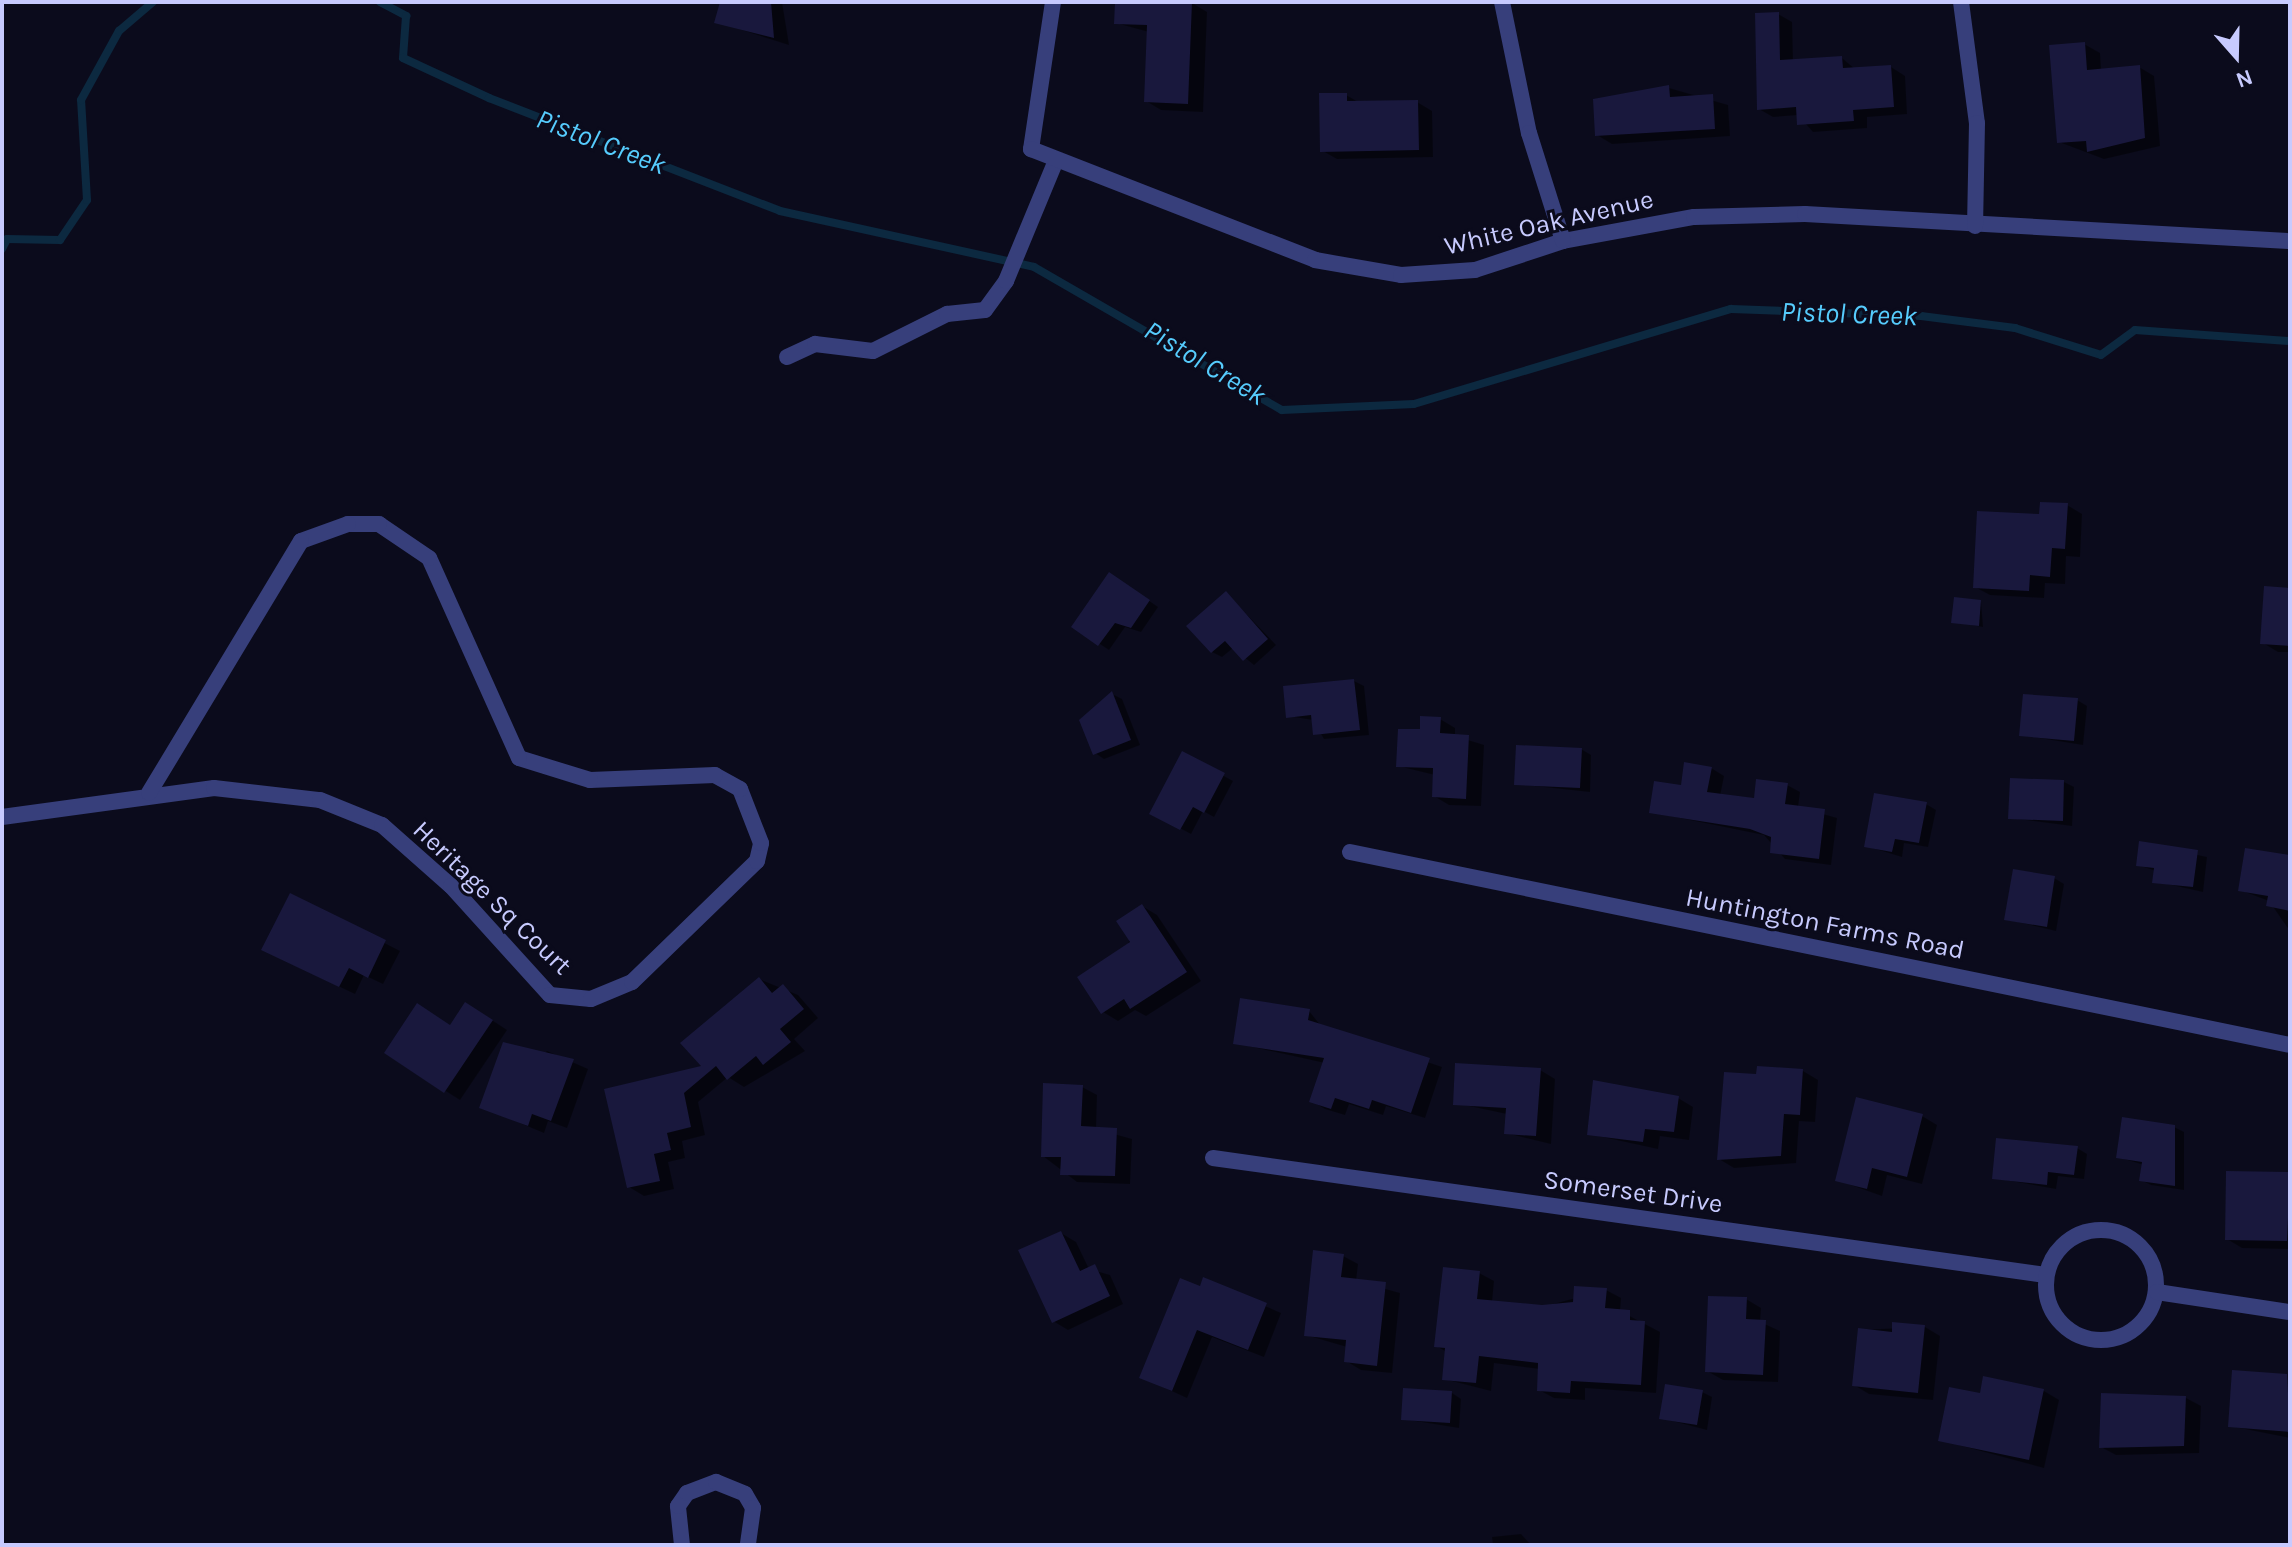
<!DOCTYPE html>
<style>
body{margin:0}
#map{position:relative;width:2292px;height:1547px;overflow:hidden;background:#0b0b1c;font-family:Karla,sans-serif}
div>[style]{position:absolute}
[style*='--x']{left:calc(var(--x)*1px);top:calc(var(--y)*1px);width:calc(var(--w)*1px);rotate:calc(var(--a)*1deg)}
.shadow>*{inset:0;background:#0007}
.stream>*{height:8px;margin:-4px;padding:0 4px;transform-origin:4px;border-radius:4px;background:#0c2940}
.building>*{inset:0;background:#19183d}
.lane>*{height:16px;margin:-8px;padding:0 8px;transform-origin:8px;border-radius:8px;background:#373f7b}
.street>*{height:16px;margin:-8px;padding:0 8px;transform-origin:8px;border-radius:8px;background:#373f7b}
.street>.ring{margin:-8px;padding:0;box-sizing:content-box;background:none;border:16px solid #373f7b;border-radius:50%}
span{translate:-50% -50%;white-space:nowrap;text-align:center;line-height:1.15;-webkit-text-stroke:6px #0b0b1c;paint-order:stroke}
.street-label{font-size:26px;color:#c7cafe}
.water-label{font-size:28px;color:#56ccfd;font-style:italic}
.frame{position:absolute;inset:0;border:4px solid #c7cafe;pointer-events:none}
.north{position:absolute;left:2196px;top:16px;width:80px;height:80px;-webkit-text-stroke:6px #0b0b1c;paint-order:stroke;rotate:160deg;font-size:22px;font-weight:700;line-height:32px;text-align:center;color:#c7cafe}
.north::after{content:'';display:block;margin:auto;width:28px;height:36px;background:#c7cafe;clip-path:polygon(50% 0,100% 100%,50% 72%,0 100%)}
</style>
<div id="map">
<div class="shadow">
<div style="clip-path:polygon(722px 2px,782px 2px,789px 45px,717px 22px)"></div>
<div style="clip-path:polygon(1117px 2px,1192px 3px,1207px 12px,1203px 112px,1161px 110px,1146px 101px,1149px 32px,1116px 23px)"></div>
<div style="clip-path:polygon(1778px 14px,1792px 22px,1793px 61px,1842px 58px,1856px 70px,1891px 67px,1905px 76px,1907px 114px,1867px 117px,1867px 128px,1813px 132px,1798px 115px,1773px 117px,1759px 109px)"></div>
<div style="clip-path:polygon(2084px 44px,2100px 53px,2101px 70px,2139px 67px,2154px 76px,2160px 146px,2104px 159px,2059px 142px)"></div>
<div style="clip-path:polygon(1669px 88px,1728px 105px,1730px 136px,1612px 144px,1597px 135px)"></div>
<div style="clip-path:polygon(1346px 95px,1360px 103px,1417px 102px,1432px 111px,1433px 157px,1337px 159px,1321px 150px)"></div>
<div style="clip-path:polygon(2067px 505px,2082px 514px,2080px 557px,2066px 556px,2065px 584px,2045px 583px,2044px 598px,1990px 595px,1975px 587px,2041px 516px)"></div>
<div style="clip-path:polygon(1119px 580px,1158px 607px,1141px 632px,1125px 627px,1109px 650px,1073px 626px)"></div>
<div style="clip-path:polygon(2290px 590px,2290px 652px,2278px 652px,2263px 643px)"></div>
<div style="clip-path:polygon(1226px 593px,1276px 645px,1254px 665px,1233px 648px,1222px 657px,1212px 652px,1189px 626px)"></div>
<div style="clip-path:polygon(1981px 602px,1983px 627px,1954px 622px)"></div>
<div style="clip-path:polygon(1354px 681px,1364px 686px,1369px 735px,1324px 739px,1313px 720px,1288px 716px)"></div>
<div style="clip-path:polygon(1112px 694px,1122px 699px,1140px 745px,1104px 759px,1095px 753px)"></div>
<div style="clip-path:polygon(2077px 700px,2087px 706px,2083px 745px,2021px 735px)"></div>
<div style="clip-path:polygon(1440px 719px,1455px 728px,1455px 736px,1484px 745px,1481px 806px,1449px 805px,1434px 796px,1435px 775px,1398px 766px,1422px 731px)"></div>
<div style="clip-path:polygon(1581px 749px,1591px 755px,1590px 792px,1516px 784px)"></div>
<div style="clip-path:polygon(1183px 754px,1233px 781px,1214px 817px,1203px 811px,1191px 834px,1152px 813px)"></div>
<div style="clip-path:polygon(1711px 768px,1724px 776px,1720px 796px,1755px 800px,1787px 785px,1800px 792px,1798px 807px,1837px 818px,1831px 865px,1785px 859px,1764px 835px,1651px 812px)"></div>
<div style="clip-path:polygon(2064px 782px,2074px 787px,2072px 826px,2010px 818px)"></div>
<div style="clip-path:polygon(1926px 804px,1936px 810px,1928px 847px,1904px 843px,1902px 857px,1866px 846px)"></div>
<div style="clip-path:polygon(2141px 843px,2207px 857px,2203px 892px,2154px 881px,2156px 871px,2138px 865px)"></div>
<div style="clip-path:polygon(2290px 857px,2290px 931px,2269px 901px,2240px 890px)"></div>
<div style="clip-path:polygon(2054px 878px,2064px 884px,2056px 931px,2006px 919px)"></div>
<div style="clip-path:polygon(291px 895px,400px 951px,383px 984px,364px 975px,355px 994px,279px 958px)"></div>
<div style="clip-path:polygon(1142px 906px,1157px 915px,1201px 981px,1146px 1016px,1135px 1010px,1118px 1021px,1103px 1012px)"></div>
<div style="clip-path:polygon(759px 979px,798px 995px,818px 1018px,794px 1039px,805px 1051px,744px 1087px,728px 1077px,698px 1102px,705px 1135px,682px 1141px,685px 1158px,668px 1162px,674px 1189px,644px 1196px,629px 1187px,607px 1090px,704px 1068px)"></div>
<div style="clip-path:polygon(1309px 1011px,1321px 1026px,1442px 1067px,1425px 1118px,1386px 1106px,1383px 1115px,1349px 1104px,1345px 1115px,1325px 1109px,1312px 1101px,1325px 1063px,1235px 1043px)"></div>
<div style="clip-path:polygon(481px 1013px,507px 1030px,460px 1100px,386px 1053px)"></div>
<div style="clip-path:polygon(547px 1051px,588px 1069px,567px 1128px,548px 1121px,544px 1133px,482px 1107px)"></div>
<div style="clip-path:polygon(1540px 1070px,1555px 1079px,1551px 1144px,1506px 1133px,1507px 1114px,1455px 1103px)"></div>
<div style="clip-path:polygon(1803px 1071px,1818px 1080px,1815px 1122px,1799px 1121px,1796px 1163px,1734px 1168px,1719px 1159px,1758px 1076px)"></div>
<div style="clip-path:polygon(1082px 1087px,1097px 1095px,1096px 1129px,1132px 1139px,1130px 1184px,1077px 1182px,1043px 1156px)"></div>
<div style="clip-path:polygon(1678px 1098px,1693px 1107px,1689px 1140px,1660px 1136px,1658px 1149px,1589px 1134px)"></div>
<div style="clip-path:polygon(1922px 1116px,1937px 1125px,1922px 1184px,1887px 1175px,1882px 1196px,1837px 1180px)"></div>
<div style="clip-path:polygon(2174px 1127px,2184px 1132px,2184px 1190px,2151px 1185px,2141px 1180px,2144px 1165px,2118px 1157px)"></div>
<div style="clip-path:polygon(2077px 1148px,2087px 1154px,2084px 1179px,2058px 1176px,2056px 1189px,1994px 1178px)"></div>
<div style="clip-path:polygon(2228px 1173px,2290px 1174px,2290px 1249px,2242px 1248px,2227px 1239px)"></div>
<div style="clip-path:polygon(1061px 1233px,1076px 1242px,1089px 1269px,1110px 1275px,1123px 1304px,1068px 1330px,1053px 1321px)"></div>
<div style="clip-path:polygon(1343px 1256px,1358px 1264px,1356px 1281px,1400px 1293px,1392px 1373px,1361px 1370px,1346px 1361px,1347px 1347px,1306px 1335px)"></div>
<div style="clip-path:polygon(1479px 1273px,1494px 1281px,1492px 1302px,1542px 1307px,1606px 1290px,1621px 1298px,1620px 1311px,1660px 1332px,1656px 1393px,1585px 1388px,1585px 1400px,1554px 1398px,1539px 1390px,1540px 1369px,1494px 1363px,1491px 1391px,1444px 1379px,1447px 1352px,1436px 1346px)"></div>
<div style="clip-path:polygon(1205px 1280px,1281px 1313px,1264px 1357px,1212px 1337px,1187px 1398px,1141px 1377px)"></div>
<div style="clip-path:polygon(1746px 1299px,1761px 1308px,1760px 1322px,1780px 1331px,1778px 1382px,1723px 1380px,1707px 1371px)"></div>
<div style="clip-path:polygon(1925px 1327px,1940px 1336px,1933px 1400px,1869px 1394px,1854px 1385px,1859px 1330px)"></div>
<div style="clip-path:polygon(2286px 1376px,2290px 1438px,2230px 1426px)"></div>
<div style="clip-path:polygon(2044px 1391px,2059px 1400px,2044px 1468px,1940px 1440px,1981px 1396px)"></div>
<div style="clip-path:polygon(1702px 1392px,1712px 1397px,1707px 1430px,1661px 1418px)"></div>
<div style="clip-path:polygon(1452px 1393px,1461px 1399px,1459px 1428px,1403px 1419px)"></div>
<div style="clip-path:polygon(2186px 1398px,2201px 1406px,2199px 1453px,2116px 1455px,2101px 1447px)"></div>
<div style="clip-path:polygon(1521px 1534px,1531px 1545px,1493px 1545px,1492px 1537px)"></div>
</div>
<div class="stream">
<div style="--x:380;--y:2;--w:30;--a:28"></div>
<div style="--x:406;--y:16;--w:42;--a:94.1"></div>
<div style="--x:403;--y:58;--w:95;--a:24.9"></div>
<div style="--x:489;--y:98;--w:312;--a:21.2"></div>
<div style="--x:780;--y:211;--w:260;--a:12.4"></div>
<div style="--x:1034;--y:267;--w:286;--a:30"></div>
<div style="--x:1282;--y:410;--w:132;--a:-2.6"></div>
<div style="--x:1414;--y:404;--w:331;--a:-16.7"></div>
<div style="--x:1731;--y:309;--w:190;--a:2.1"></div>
<div style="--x:1921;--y:316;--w:95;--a:7.3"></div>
<div style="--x:2015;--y:328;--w:90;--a:17.4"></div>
<div style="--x:2101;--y:355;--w:42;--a:-36.3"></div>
<div style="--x:2135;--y:330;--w:155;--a:4.1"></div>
<div style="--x:2;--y:249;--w:11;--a:-63"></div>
<div style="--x:7;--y:239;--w:53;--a:1.1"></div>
<div style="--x:60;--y:240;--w:48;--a:-56"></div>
<div style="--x:87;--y:200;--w:100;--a:-93.4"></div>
<div style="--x:81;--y:100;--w:79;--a:-61.2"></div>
<div style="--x:119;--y:31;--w:45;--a:-40.5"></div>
</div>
<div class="building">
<div style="clip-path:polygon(720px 2px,771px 2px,774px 38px,714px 23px)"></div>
<div style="clip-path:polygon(1115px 2px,1192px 2px,1188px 104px,1144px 102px,1147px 25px,1114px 24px)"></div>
<div style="clip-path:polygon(1779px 12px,1780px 60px,1842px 56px,1843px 68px,1891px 65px,1894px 107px,1853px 110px,1854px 121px,1797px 125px,1796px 107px,1757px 110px,1755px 13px)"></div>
<div style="clip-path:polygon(2085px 42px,2087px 70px,2140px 65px,2145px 138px,2087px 152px,2086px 141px,2057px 143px,2049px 45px)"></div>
<div style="clip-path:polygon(1669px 85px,1670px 97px,1713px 94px,1715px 129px,1595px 136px,1593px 99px)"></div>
<div style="clip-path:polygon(1319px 93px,1347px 93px,1347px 101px,1418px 100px,1419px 150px,1320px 152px)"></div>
<div style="clip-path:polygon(2040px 502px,2068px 503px,2065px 549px,2052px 548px,2050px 577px,2030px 575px,2029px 591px,1973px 588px,1977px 511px,2039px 514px)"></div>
<div style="clip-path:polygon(1109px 572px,1150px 600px,1131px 628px,1115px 623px,1098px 646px,1071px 627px)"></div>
<div style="clip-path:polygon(2264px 586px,2290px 588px,2290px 646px,2260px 644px)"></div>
<div style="clip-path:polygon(1226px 591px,1268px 639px,1243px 661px,1225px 641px,1211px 653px,1186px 626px)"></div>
<div style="clip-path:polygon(1954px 597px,1981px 600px,1979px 626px,1951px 623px)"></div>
<div style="clip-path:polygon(1354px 679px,1360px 730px,1313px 735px,1311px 715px,1286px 718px,1283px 686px)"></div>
<div style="clip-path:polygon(1112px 691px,1131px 740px,1093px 755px,1079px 720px)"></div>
<div style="clip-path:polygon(2023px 694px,2078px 698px,2074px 741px,2019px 736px)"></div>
<div style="clip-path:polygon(1420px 716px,1441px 717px,1440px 733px,1469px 735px,1466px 799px,1432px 797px,1433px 768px,1396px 767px,1398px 729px,1420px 729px)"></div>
<div style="clip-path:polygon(1516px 745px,1582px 748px,1580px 788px,1514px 785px)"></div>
<div style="clip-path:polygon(1182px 751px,1225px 773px,1204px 813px,1193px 807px,1180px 830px,1149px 814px)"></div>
<div style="clip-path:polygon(1684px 762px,1712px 767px,1707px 792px,1754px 798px,1756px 779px,1788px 783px,1785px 804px,1825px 809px,1819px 859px,1770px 853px,1771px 837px,1750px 829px,1649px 813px,1654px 781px,1681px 785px)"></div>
<div style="clip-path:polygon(2010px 778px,2064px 780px,2063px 821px,2008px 819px)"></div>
<div style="clip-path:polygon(1874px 793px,1927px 802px,1919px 843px,1895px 839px,1892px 852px,1864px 847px)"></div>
<div style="clip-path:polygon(2139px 841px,2198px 850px,2193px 887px,2152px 883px,2154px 868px,2136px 866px)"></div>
<div style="clip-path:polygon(2245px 848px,2290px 855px,2290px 911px,2266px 906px,2268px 896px,2238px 891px)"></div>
<div style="clip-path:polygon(2013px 869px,2055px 876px,2047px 927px,2004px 920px)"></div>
<div style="clip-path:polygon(290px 893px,386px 940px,368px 978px,349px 968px,339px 987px,261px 950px)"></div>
<div style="clip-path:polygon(1142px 904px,1187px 972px,1130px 1009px,1124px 999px,1101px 1014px,1077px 977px,1130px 942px,1116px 921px)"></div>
<div style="clip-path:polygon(759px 977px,772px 993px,783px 984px,804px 1009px,780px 1029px,791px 1042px,763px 1065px,756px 1056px,727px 1080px,716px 1066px,684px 1093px,691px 1127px,667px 1133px,671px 1150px,654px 1154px,660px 1181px,627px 1188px,604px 1089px,701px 1066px,680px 1043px)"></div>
<div style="clip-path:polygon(1240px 998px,1310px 1009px,1308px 1020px,1430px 1058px,1411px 1113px,1372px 1100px,1369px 1109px,1335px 1098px,1331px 1109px,1309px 1102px,1324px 1058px,1233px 1044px)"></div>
<div style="clip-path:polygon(465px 1002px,493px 1020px,444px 1093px,384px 1053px,417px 1003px,450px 1025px)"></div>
<div style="clip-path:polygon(503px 1042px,574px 1059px,551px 1121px,532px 1114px,528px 1126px,479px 1108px)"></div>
<div style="clip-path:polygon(1455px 1063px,1541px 1068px,1536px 1136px,1504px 1134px,1506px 1108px,1453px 1105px)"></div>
<div style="clip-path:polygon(1757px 1066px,1803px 1069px,1800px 1115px,1784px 1114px,1781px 1156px,1717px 1160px,1724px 1072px,1756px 1074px)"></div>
<div style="clip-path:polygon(1593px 1080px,1679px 1096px,1674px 1132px,1645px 1129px,1643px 1142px,1587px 1135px)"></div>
<div style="clip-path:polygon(1043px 1083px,1083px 1085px,1081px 1126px,1117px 1128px,1115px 1176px,1060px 1175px,1061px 1157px,1041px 1157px)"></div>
<div style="clip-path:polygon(1856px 1097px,1923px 1114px,1907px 1177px,1872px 1168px,1867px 1189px,1835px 1181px)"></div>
<div style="clip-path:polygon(2122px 1117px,2175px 1125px,2175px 1186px,2139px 1181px,2142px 1162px,2116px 1158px)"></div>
<div style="clip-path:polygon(1996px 1138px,2078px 1146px,2074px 1175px,2048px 1172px,2047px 1185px,1992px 1179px)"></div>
<div style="clip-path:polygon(2226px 1171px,2290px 1172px,2287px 1241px,2225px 1240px)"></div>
<div style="clip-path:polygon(1061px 1231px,1080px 1271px,1095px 1264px,1110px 1296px,1052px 1323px,1018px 1250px)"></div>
<div style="clip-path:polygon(1313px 1250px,1344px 1254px,1341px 1277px,1386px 1282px,1377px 1366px,1344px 1362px,1346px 1340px,1304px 1336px)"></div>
<div style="clip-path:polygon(1443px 1267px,1480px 1271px,1477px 1299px,1542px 1305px,1573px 1302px,1574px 1286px,1607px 1288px,1605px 1308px,1630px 1310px,1630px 1320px,1645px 1321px,1641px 1385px,1571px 1381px,1570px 1393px,1537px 1391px,1538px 1363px,1479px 1356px,1476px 1383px,1442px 1380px,1445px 1348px,1434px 1347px)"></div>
<div style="clip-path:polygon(1203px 1277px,1267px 1303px,1248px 1350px,1197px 1330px,1172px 1391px,1139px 1378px,1180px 1278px,1200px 1286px)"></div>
<div style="clip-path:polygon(1708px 1296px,1747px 1297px,1746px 1319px,1766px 1320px,1763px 1375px,1705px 1372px)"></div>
<div style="clip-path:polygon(1892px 1322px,1925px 1325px,1918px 1393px,1852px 1386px,1858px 1328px,1892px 1332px)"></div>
<div style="clip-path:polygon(2232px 1370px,2287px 1374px,2290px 1432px,2228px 1427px)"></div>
<div style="clip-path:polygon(1983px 1376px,2044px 1389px,2029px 1460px,1938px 1441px,1949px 1387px,1980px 1393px)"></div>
<div style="clip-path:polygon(1665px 1384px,1703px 1390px,1697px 1425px,1659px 1419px)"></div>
<div style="clip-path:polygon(1403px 1388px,1452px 1391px,1450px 1423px,1401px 1420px)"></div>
<div style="clip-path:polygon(2101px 1393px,2186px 1396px,2184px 1446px,2099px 1448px)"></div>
</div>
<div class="lane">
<div style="--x:787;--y:357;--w:31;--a:-25"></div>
<div style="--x:815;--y:344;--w:58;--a:6.9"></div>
<div style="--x:873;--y:351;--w:83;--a:-26.6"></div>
<div style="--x:947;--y:314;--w:38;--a:-6"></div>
<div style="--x:985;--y:310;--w:36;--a:-54"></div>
<div style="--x:1006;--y:281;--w:131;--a:-67.5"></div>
</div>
<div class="street">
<div style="--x:1053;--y:2;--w:149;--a:98.5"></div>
<div style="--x:1031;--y:149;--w:305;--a:21.3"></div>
<div style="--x:1315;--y:260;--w:87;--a:9.9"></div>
<div style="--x:1401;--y:275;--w:74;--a:-3.9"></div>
<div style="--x:1475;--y:270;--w:93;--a:-18.2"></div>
<div style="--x:1563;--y:241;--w:133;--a:-10.4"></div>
<div style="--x:1694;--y:217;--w:111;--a:-1.5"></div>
<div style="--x:1805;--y:214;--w:486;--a:3.2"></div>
<div style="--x:1502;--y:2;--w:134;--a:78.4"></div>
<div style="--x:1529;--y:133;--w:113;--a:72.5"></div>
<div style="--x:1961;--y:2;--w:122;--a:82.5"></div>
<div style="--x:1977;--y:123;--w:103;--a:91.1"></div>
<div style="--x:2;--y:817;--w:214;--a:-7.8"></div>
<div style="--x:214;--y:788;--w:107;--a:6.5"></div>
<div style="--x:320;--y:800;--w:67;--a:22"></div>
<div style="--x:382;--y:825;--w:92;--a:41.5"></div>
<div style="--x:451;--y:886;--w:147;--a:47.8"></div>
<div style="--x:550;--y:995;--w:41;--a:5.6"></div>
<div style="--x:591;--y:999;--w:44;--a:-22.5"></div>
<div style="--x:632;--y:982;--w:174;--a:-44.1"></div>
<div style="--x:757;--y:861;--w:18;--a:-77"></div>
<div style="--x:761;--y:843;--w:58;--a:-111.3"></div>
<div style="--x:740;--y:789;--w:29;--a:-151"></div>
<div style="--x:715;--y:775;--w:125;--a:177.7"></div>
<div style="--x:590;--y:780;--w:74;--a:-162.8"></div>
<div style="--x:519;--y:758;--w:219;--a:-114.2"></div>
<div style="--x:429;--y:558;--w:60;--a:-145.8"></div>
<div style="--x:379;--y:524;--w:31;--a:180"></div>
<div style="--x:348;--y:524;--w:50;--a:160.1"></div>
<div style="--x:301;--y:541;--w:294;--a:121.1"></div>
<div style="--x:1350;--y:852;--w:960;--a:11.6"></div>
<div style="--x:1213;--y:1158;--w:841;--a:8"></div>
<div class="ring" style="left:2046px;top:1230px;width:94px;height:94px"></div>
<div style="--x:2157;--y:1292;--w:134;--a:8.6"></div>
<div style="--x:682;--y:1545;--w:39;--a:-96"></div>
<div style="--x:678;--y:1506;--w:16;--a:-55"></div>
<div style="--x:687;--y:1493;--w:31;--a:-21"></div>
<div style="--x:716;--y:1482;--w:31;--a:22"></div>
<div style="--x:745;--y:1494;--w:16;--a:60"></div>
<div style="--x:753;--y:1508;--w:37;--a:98"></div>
</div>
<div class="street-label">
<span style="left:1549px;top:223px;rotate:-13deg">White Oak Avenue</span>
<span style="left:492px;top:898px;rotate:44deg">Heritage Sq Court</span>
<span style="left:1825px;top:924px;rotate:11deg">Huntington Farms Road</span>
<span style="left:1633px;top:1192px;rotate:8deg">Somerset Drive</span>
</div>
<div class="water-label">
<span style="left:601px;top:142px;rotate:21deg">Pistol Creek</span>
<span style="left:1849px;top:314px;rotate:2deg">Pistol Creek</span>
<span style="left:1205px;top:363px;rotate:31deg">Pistol Creek</span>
</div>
<div class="frame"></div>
<div class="north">N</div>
</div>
